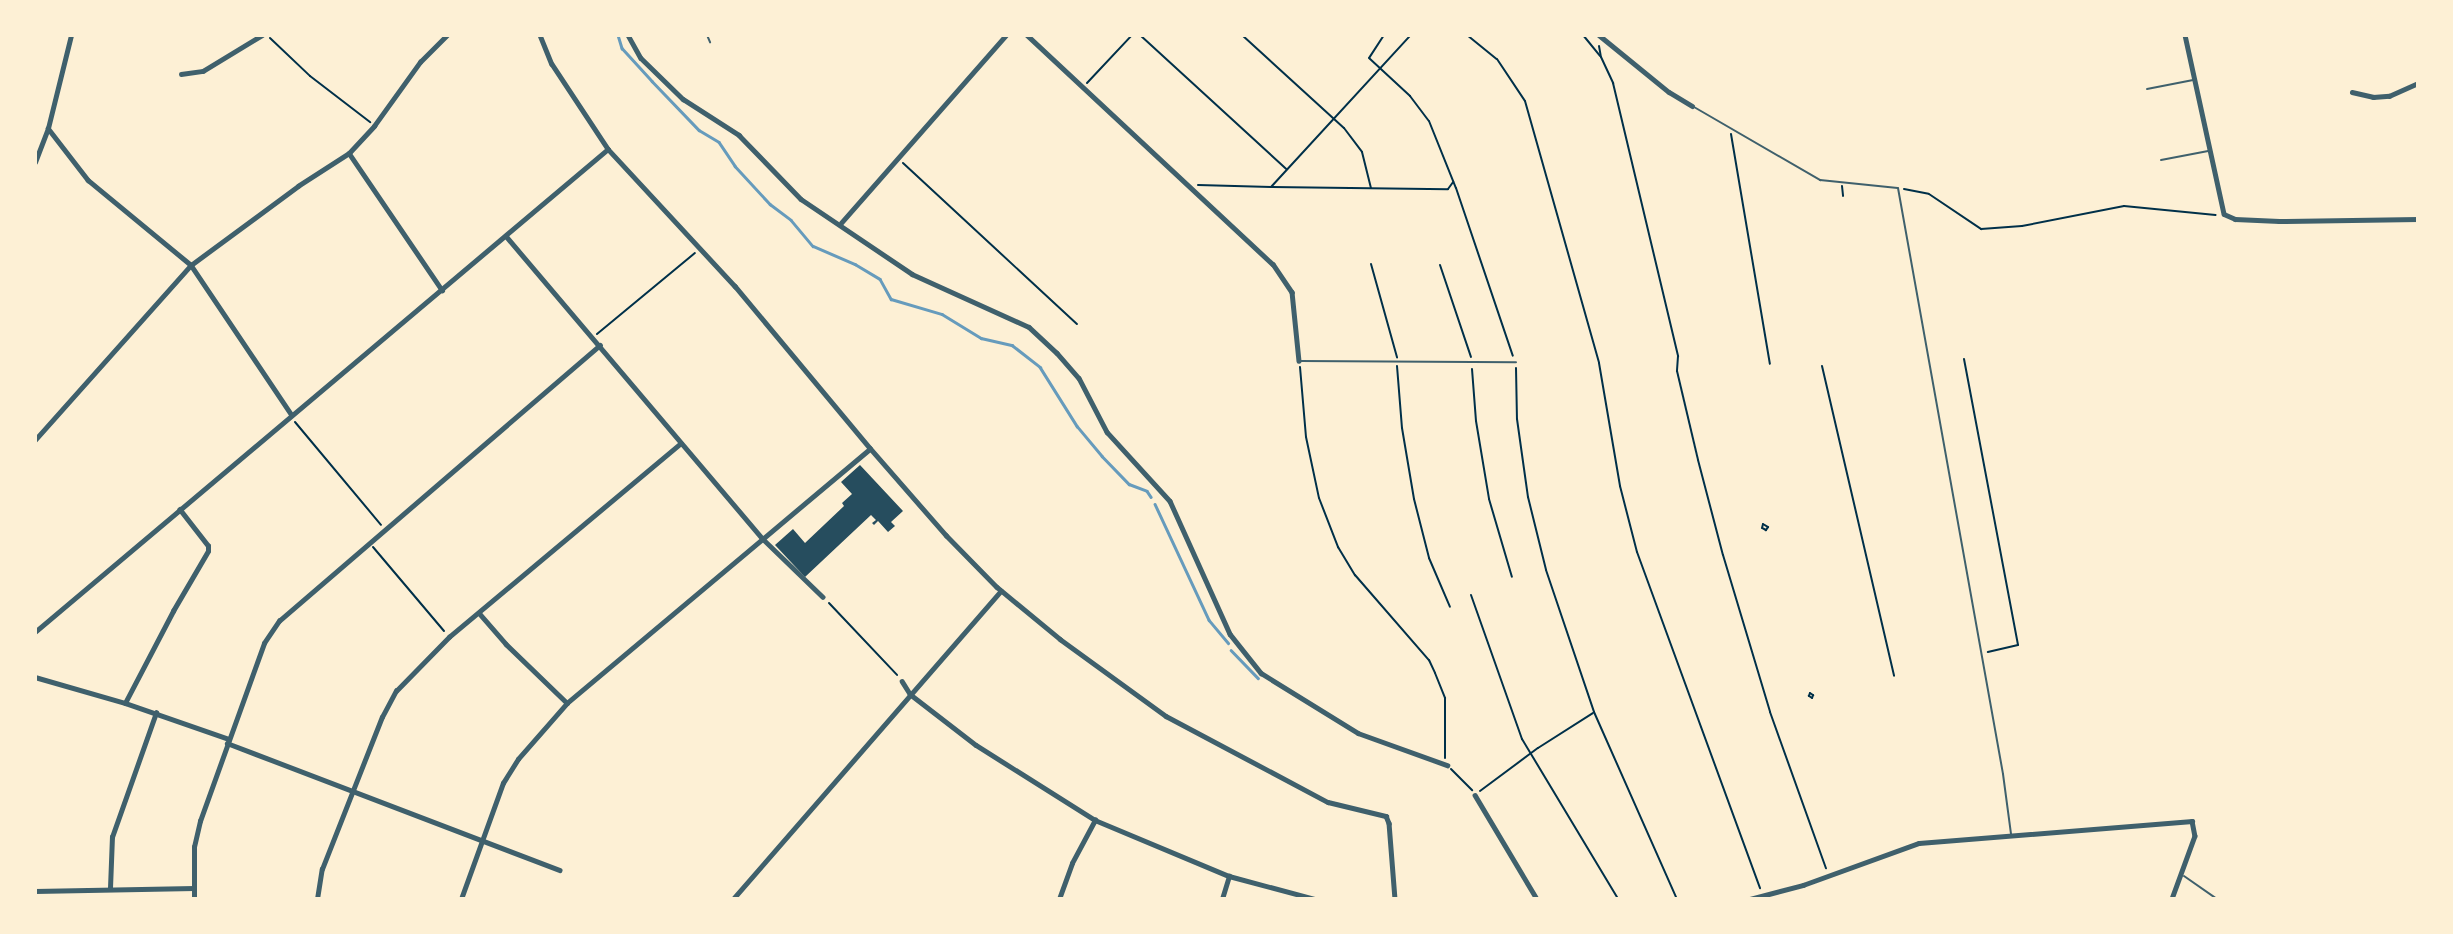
<!DOCTYPE html>
<style>
body{margin:0}
#map{position:relative;width:2453px;height:934px;overflow:hidden;background:#fdf0d5;font-family:"Titillium Web",sans-serif}
div>[style]{position:absolute}
[style*='--x']{left:calc(var(--x)*1px);top:calc(var(--y)*1px);width:calc(var(--w)*1px);rotate:calc(var(--a)*1deg)}
.stream>*{height:2.5px;margin:-1.25px;padding:0 1.25px;transform-origin:1.25px;border-radius:1.25px;background:#669bbc}
.building>*{inset:0;background:#264d5e}
.path>*{height:2px;margin:-1px;padding:0 1px;transform-origin:1px;border-radius:1px;background:#003049}
.service>*{height:2px;margin:-1px;padding:0 1px;transform-origin:1px;border-radius:1px;background:#3f606c}
.minor>*{height:4.5px;margin:-2.25px;padding:0 2.25px;transform-origin:2.25px;border-radius:2.25px;background:#3f606c}
.tertiary>*{height:5px;margin:-2.5px;padding:0 2.5px;transform-origin:2.5px;border-radius:2.5px;background:#3f606c}
span{translate:-50% -50%;white-space:nowrap;text-align:center;line-height:1.15;-webkit-text-stroke:7px #fdf0d5;paint-order:stroke}
.frame{position:absolute;inset:0;border:37px solid #fdf0d5;pointer-events:none}
</style>
<div id="map">
<div class="stream">
<div style="--x:618;--y:35;--w:14;--a:73"></div>
<div style="--x:622;--y:48;--w:45;--a:47.7"></div>
<div style="--x:652;--y:81;--w:68;--a:46.2"></div>
<div style="--x:699;--y:130;--w:23;--a:31"></div>
<div style="--x:719;--y:142;--w:29;--a:56"></div>
<div style="--x:735;--y:166;--w:52;--a:47.4"></div>
<div style="--x:770;--y:204;--w:26;--a:37"></div>
<div style="--x:791;--y:220;--w:34;--a:50"></div>
<div style="--x:813;--y:246;--w:46;--a:23.2"></div>
<div style="--x:855;--y:264;--w:29;--a:31"></div>
<div style="--x:880;--y:279;--w:23;--a:61"></div>
<div style="--x:891;--y:299;--w:53;--a:16.4"></div>
<div style="--x:942;--y:314;--w:46;--a:31.6"></div>
<div style="--x:981;--y:338;--w:32;--a:13"></div>
<div style="--x:1012;--y:345;--w:36;--a:38"></div>
<div style="--x:1040;--y:367;--w:70;--a:57.9"></div>
<div style="--x:1077;--y:426;--w:39;--a:50"></div>
<div style="--x:1102;--y:456;--w:39;--a:46"></div>
<div style="--x:1129;--y:484;--w:19;--a:21"></div>
<div style="--x:1147;--y:491;--w:7;--a:56"></div>
<div style="--x:1155;--y:504;--w:128;--a:65"></div>
<div style="--x:1209;--y:620;--w:30;--a:50"></div>
<div style="--x:1231;--y:650;--w:39;--a:46"></div>
</div>
<div class="building">
<div style="clip-path:polygon(860px 465px,903px 511px,891px 522px,895px 526px,888px 532px,878px 521px,874px 525px,872px 523px,876px 520px,871px 515px,805px 577px,775px 545px,793px 529px,805px 543px,844px 506px,842px 503px,852px 494px,841px 482px)"></div>
</div>
<div class="path">
<div style="--x:1140;--y:35;--w:198;--a:42.5"></div>
<div style="--x:1242;--y:35;--w:138;--a:42.4"></div>
<div style="--x:1344;--y:128;--w:30;--a:53"></div>
<div style="--x:1362;--y:152;--w:37;--a:76"></div>
<div style="--x:1384;--y:35;--w:27;--a:123"></div>
<div style="--x:1369;--y:58;--w:56;--a:42.8"></div>
<div style="--x:1410;--y:96;--w:31;--a:53"></div>
<div style="--x:1429;--y:121;--w:72;--a:68.1"></div>
<div style="--x:1456;--y:188;--w:177;--a:71.3"></div>
<div style="--x:1467;--y:35;--w:38;--a:39"></div>
<div style="--x:1497;--y:59;--w:50;--a:56.3"></div>
<div style="--x:1525;--y:101;--w:272;--a:74.2"></div>
<div style="--x:1599;--y:363;--w:125;--a:80.3"></div>
<div style="--x:1620;--y:486;--w:68;--a:75.6"></div>
<div style="--x:1637;--y:552;--w:358;--a:69.9"></div>
<div style="--x:1583;--y:35;--w:27;--a:51"></div>
<div style="--x:270;--y:38;--w:55;--a:43.5"></div>
<div style="--x:310;--y:76;--w:76;--a:37.5"></div>
<div style="--x:1599;--y:46;--w:11;--a:80"></div>
<div style="--x:1601;--y:57;--w:29;--a:65"></div>
<div style="--x:1613;--y:83;--w:281;--a:76.6"></div>
<div style="--x:1678;--y:356;--w:15;--a:94"></div>
<div style="--x:1677;--y:371;--w:91;--a:76.7"></div>
<div style="--x:1698;--y:460;--w:98;--a:75.3"></div>
<div style="--x:1723;--y:555;--w:164;--a:73.3"></div>
<div style="--x:1770;--y:712;--w:166;--a:70.3"></div>
<div style="--x:1087;--y:83;--w:66;--a:-46.8"></div>
<div style="--x:1731;--y:134;--w:233;--a:80.4"></div>
<div style="--x:903;--y:163;--w:237;--a:42.8"></div>
<div style="--x:1198;--y:185;--w:73;--a:1.6"></div>
<div style="--x:1271;--y:187;--w:207;--a:-47.4"></div>
<div style="--x:1842;--y:186;--w:10;--a:84"></div>
<div style="--x:1272;--y:187;--w:176;--a:0.7"></div>
<div style="--x:1448;--y:189;--w:9;--a:-54"></div>
<div style="--x:1904;--y:189;--w:25;--a:11"></div>
<div style="--x:1929;--y:194;--w:63;--a:33.9"></div>
<div style="--x:1981;--y:229;--w:41;--a:-4.2"></div>
<div style="--x:2022;--y:226;--w:104;--a:-11.1"></div>
<div style="--x:2124;--y:206;--w:92;--a:5.6"></div>
<div style="--x:1371;--y:264;--w:97;--a:74.4"></div>
<div style="--x:1440;--y:265;--w:97;--a:71.4"></div>
<div style="--x:597;--y:334;--w:127;--a:-39.6"></div>
<div style="--x:1964;--y:359;--w:291;--a:79.3"></div>
<div style="--x:2018;--y:645;--w:31;--a:167"></div>
<div style="--x:1397;--y:366;--w:62;--a:85.4"></div>
<div style="--x:1402;--y:428;--w:72;--a:80.4"></div>
<div style="--x:1414;--y:499;--w:61;--a:75.7"></div>
<div style="--x:1429;--y:558;--w:53;--a:66.8"></div>
<div style="--x:1822;--y:366;--w:318;--a:76.9"></div>
<div style="--x:1300;--y:367;--w:70;--a:85.1"></div>
<div style="--x:1306;--y:437;--w:62;--a:78"></div>
<div style="--x:1319;--y:498;--w:53;--a:68.8"></div>
<div style="--x:1338;--y:547;--w:33;--a:59"></div>
<div style="--x:1355;--y:575;--w:113;--a:49"></div>
<div style="--x:1429;--y:660;--w:14;--a:65"></div>
<div style="--x:1435;--y:673;--w:27;--a:68"></div>
<div style="--x:1445;--y:698;--w:60;--a:90"></div>
<div style="--x:1516;--y:368;--w:51;--a:88.9"></div>
<div style="--x:1517;--y:419;--w:79;--a:82"></div>
<div style="--x:1528;--y:497;--w:75;--a:76.1"></div>
<div style="--x:1546;--y:570;--w:150;--a:71.3"></div>
<div style="--x:1594;--y:712;--w:205;--a:66.1"></div>
<div style="--x:1472;--y:369;--w:52;--a:85.6"></div>
<div style="--x:1476;--y:421;--w:79;--a:80.5"></div>
<div style="--x:1489;--y:499;--w:81;--a:73.6"></div>
<div style="--x:295;--y:422;--w:134;--a:50.1"></div>
<div style="--x:1763;--y:524;--w:6;--a:31"></div>
<div style="--x:1768;--y:527;--w:4;--a:124"></div>
<div style="--x:1766;--y:530;--w:4;--a:-153"></div>
<div style="--x:1762;--y:528;--w:4;--a:-76"></div>
<div style="--x:373;--y:547;--w:110;--a:49.8"></div>
<div style="--x:1471;--y:595;--w:153;--a:70.5"></div>
<div style="--x:1522;--y:739;--w:187;--a:59"></div>
<div style="--x:829;--y:603;--w:99;--a:46.6"></div>
<div style="--x:1810;--y:693;--w:4;--a:34"></div>
<div style="--x:1813;--y:695;--w:3;--a:108"></div>
<div style="--x:1812;--y:698;--w:4;--a:-146"></div>
<div style="--x:1809;--y:696;--w:3;--a:-72"></div>
<div style="--x:1451;--y:769;--w:30;--a:45"></div>
<div style="--x:1480;--y:791;--w:72;--a:-36.6"></div>
<div style="--x:1538;--y:748;--w:65;--a:-32.5"></div>
</div>
<div class="service">
<div style="--x:707;--y:35;--w:8;--a:67"></div>
<div style="--x:2147;--y:89;--w:47;--a:-11.1"></div>
<div style="--x:1694;--y:107;--w:146;--a:30.1"></div>
<div style="--x:1820;--y:180;--w:78;--a:5.9"></div>
<div style="--x:1898;--y:188;--w:595;--a:79.84"></div>
<div style="--x:2003;--y:774;--w:61;--a:82.4"></div>
<div style="--x:2161;--y:160;--w:48;--a:-10.8"></div>
<div style="--x:1300;--y:361;--w:216;--a:0.3"></div>
<div style="--x:2184;--y:876;--w:40;--a:34.9"></div>
</div>
<div class="minor">
<div style="--x:540;--y:35;--w:31;--a:68"></div>
<div style="--x:552;--y:64;--w:102;--a:56.6"></div>
<div style="--x:608;--y:149;--w:187;--a:47.2"></div>
<div style="--x:735;--y:286;--w:211;--a:50.2"></div>
<div style="--x:870;--y:448;--w:116;--a:48.9"></div>
<div style="--x:946;--y:535;--w:73;--a:45.6"></div>
<div style="--x:997;--y:587;--w:82;--a:39.5"></div>
<div style="--x:1060;--y:639;--w:131;--a:36"></div>
<div style="--x:1166;--y:716;--w:183;--a:28"></div>
<div style="--x:1328;--y:802;--w:60;--a:13.6"></div>
<div style="--x:1386;--y:816;--w:8;--a:67"></div>
<div style="--x:1389;--y:823;--w:76;--a:85.5"></div>
<div style="--x:628;--y:35;--w:26;--a:61"></div>
<div style="--x:641;--y:58;--w:59;--a:44.3"></div>
<div style="--x:683;--y:99;--w:67;--a:32.7"></div>
<div style="--x:739;--y:135;--w:89;--a:45.9"></div>
<div style="--x:801;--y:199;--w:134;--a:34"></div>
<div style="--x:912;--y:274;--w:128;--a:24.4"></div>
<div style="--x:1029;--y:327;--w:38;--a:43"></div>
<div style="--x:1057;--y:353;--w:33;--a:49"></div>
<div style="--x:1079;--y:378;--w:61;--a:62.6"></div>
<div style="--x:1107;--y:432;--w:93;--a:47.6"></div>
<div style="--x:1170;--y:501;--w:146;--a:65.7"></div>
<div style="--x:1230;--y:634;--w:50;--a:51.5"></div>
<div style="--x:1261;--y:673;--w:114;--a:31.7"></div>
<div style="--x:1358;--y:733;--w:95;--a:19.8"></div>
<div style="--x:1027;--y:35;--w:336;--a:43"></div>
<div style="--x:1273;--y:264;--w:34;--a:56"></div>
<div style="--x:1292;--y:292;--w:69;--a:84.2"></div>
<div style="--x:1599;--y:35;--w:90;--a:39.2"></div>
<div style="--x:1669;--y:92;--w:27;--a:31"></div>
<div style="--x:2185;--y:35;--w:183;--a:77.7"></div>
<div style="--x:2224;--y:214;--w:12;--a:24"></div>
<div style="--x:2235;--y:219;--w:44;--a:2.6"></div>
<div style="--x:2279;--y:221;--w:139;--a:-0.8"></div>
<div style="--x:181;--y:74;--w:22;--a:-8"></div>
<div style="--x:203;--y:71;--w:69;--a:-31.4"></div>
<div style="--x:2352;--y:92;--w:22;--a:13"></div>
<div style="--x:2373;--y:97;--w:16;--a:-4"></div>
<div style="--x:2389;--y:96;--w:32;--a:-24"></div>
<div style="--x:48;--y:128;--w:66;--a:52.4"></div>
<div style="--x:88;--y:180;--w:134;--a:39.5"></div>
<div style="--x:191;--y:265;--w:179;--a:56.1"></div>
<div style="--x:349;--y:153;--w:166;--a:55.8"></div>
<div style="--x:841;--y:223;--w:250;--a:-48.7"></div>
<div style="--x:506;--y:236;--w:397;--a:49.7"></div>
<div style="--x:763;--y:539;--w:83;--a:44"></div>
<div style="--x:35;--y:440;--w:234;--a:-48.3"></div>
<div style="--x:191;--y:265;--w:133;--a:-36.4"></div>
<div style="--x:298;--y:186;--w:61;--a:-32.9"></div>
<div style="--x:349;--y:153;--w:37;--a:-47"></div>
<div style="--x:374;--y:126;--w:79;--a:-54.3"></div>
<div style="--x:420;--y:62;--w:38;--a:-45"></div>
<div style="--x:480;--y:614;--w:40;--a:49"></div>
<div style="--x:506;--y:644;--w:85;--a:44"></div>
<div style="--x:35;--y:632;--w:749;--a:-40.13"></div>
<div style="--x:35;--y:677;--w:94;--a:16.1"></div>
<div style="--x:125;--y:703;--w:110;--a:19.1"></div>
<div style="--x:902;--y:681;--w:15;--a:58"></div>
<div style="--x:910;--y:694;--w:83;--a:37.7"></div>
<div style="--x:976;--y:745;--w:141;--a:32.2"></div>
<div style="--x:1095;--y:820;--w:145;--a:22.7"></div>
<div style="--x:1229;--y:876;--w:89;--a:15"></div>
<div style="--x:125;--y:703;--w:104;--a:-62.4"></div>
<div style="--x:173;--y:611;--w:69;--a:-59.7"></div>
<div style="--x:208;--y:551;--w:5;--a:-90"></div>
<div style="--x:208;--y:546;--w:46;--a:-127.9"></div>
<div style="--x:227;--y:743;--w:356;--a:20.9"></div>
<div style="--x:1475;--y:795;--w:121;--a:59.2"></div>
<div style="--x:110;--y:888;--w:51;--a:-87.8"></div>
<div style="--x:112;--y:837;--w:132;--a:-70.5"></div>
<div style="--x:35;--y:891;--w:159;--a:-1.1"></div>
<div style="--x:194;--y:899;--w:52;--a:-90"></div>
<div style="--x:194;--y:847;--w:27;--a:-77"></div>
<div style="--x:200;--y:821;--w:189;--a:-70.2"></div>
<div style="--x:264;--y:643;--w:27;--a:-56"></div>
<div style="--x:279;--y:621;--w:423;--a:-40.7"></div>
<div style="--x:317;--y:899;--w:30;--a:-81"></div>
<div style="--x:322;--y:869;--w:163;--a:-68.5"></div>
<div style="--x:382;--y:717;--w:30;--a:-62"></div>
<div style="--x:396;--y:691;--w:76;--a:-45.5"></div>
<div style="--x:449;--y:637;--w:302;--a:-39.9"></div>
<div style="--x:461;--y:899;--w:123;--a:-70.1"></div>
<div style="--x:503;--y:783;--w:28;--a:-58"></div>
<div style="--x:518;--y:759;--w:74;--a:-48.8"></div>
<div style="--x:567;--y:703;--w:395;--a:-40"></div>
<div style="--x:733;--y:899;--w:408;--a:-49"></div>
<div style="--x:1059;--y:899;--w:38;--a:-70"></div>
<div style="--x:1072;--y:863;--w:49;--a:-61.9"></div>
<div style="--x:1222;--y:899;--w:24;--a:-73"></div>
<div style="--x:1750;--y:899;--w:55;--a:-14.8"></div>
<div style="--x:1803;--y:885;--w:123;--a:-19.9"></div>
<div style="--x:1919;--y:843;--w:274;--a:-4.6"></div>
<div style="--x:2192;--y:821;--w:15;--a:79"></div>
<div style="--x:2195;--y:836;--w:67;--a:110.1"></div>
</div>
<div class="tertiary">
<div style="--x:35;--y:162;--w:36;--a:-69"></div>
<div style="--x:48;--y:128;--w:96;--a:-76.1"></div>
</div>
<div class="frame"></div>
</div>
